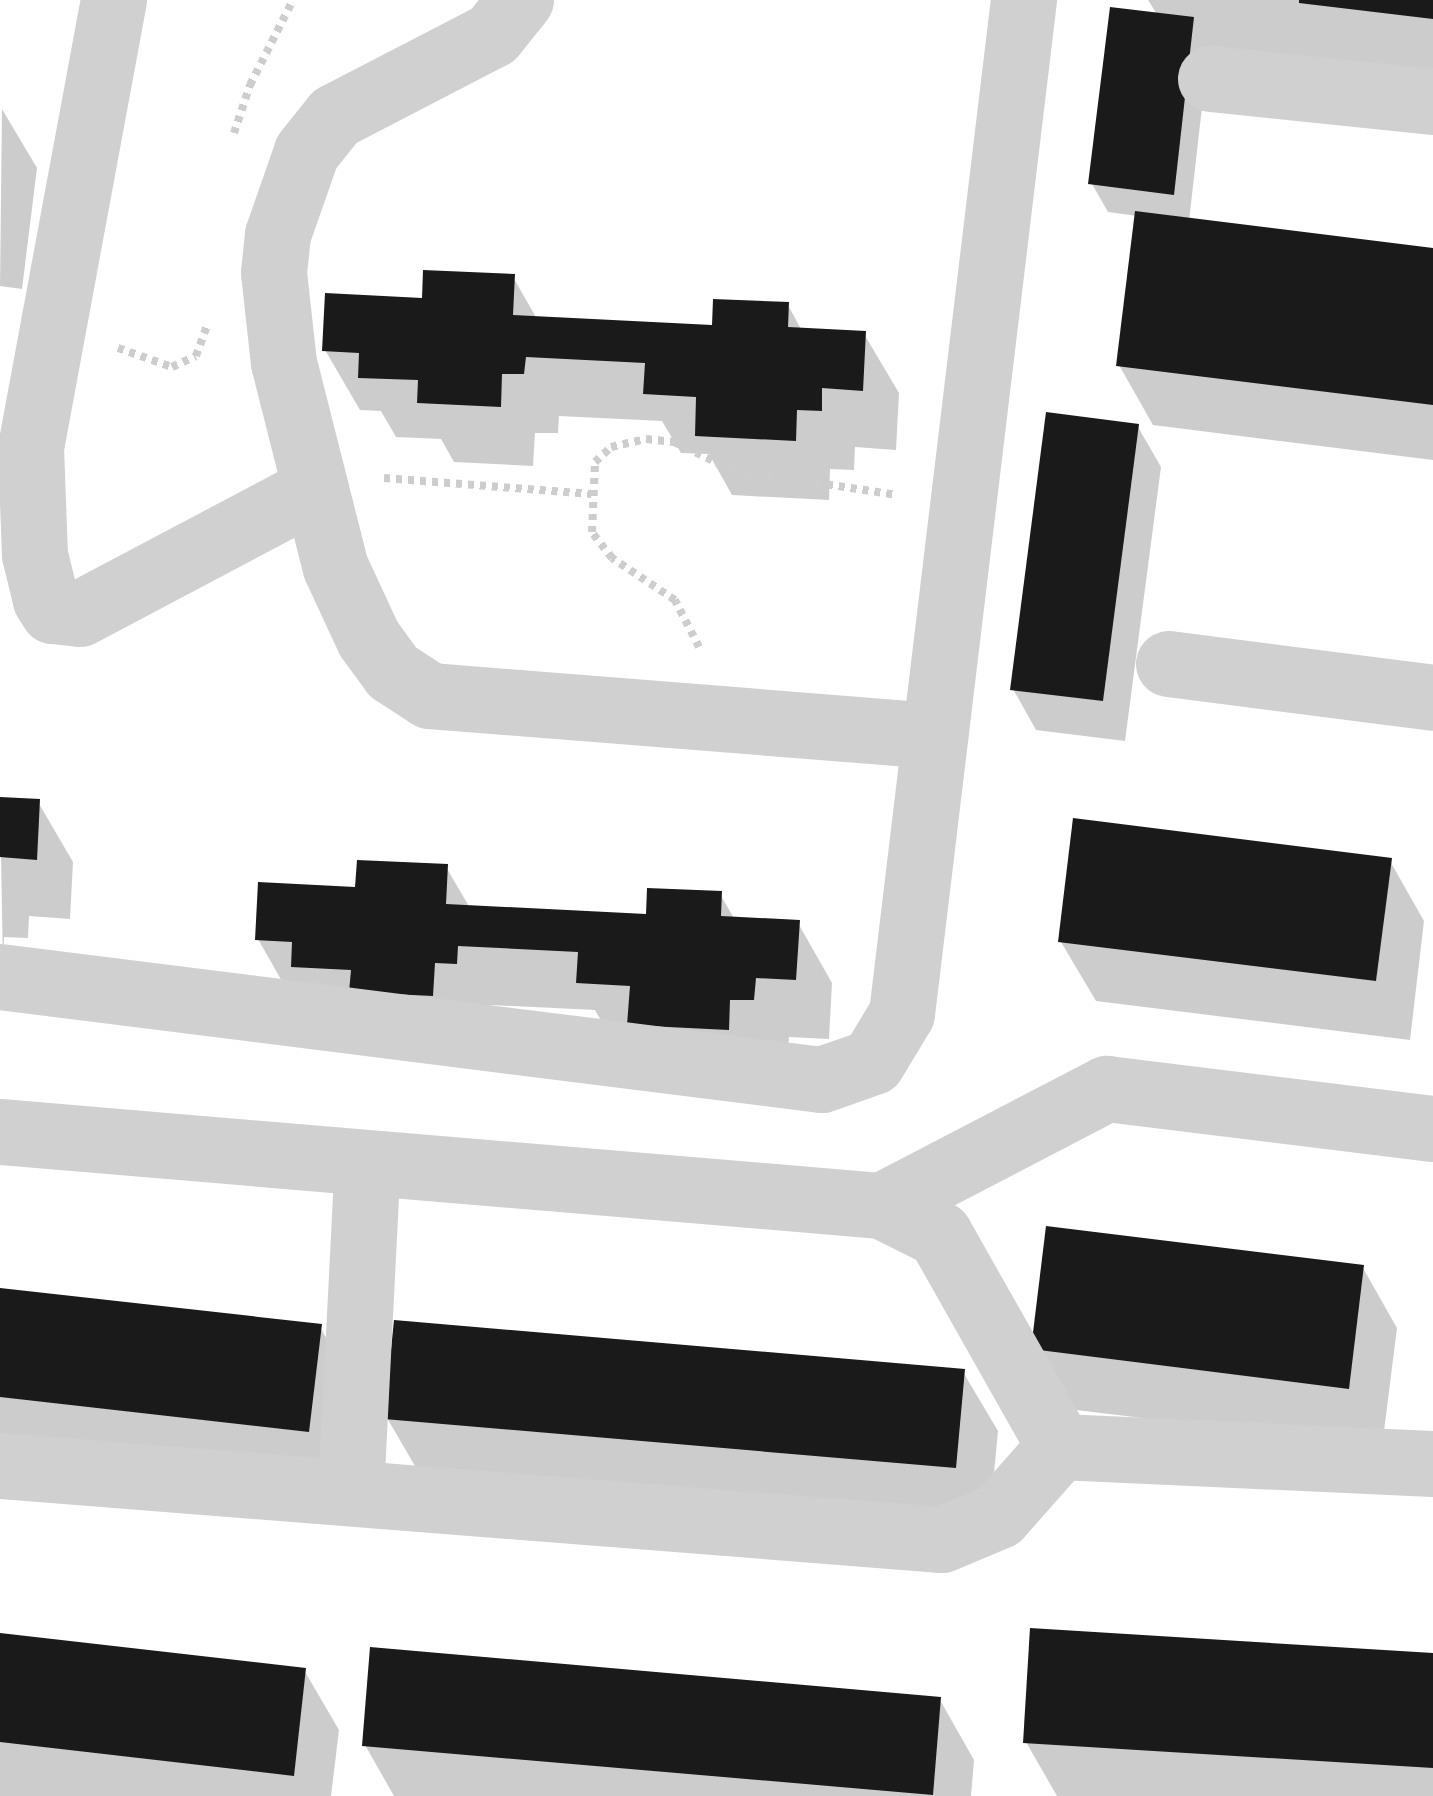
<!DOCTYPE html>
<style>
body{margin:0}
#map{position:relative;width:1433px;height:1796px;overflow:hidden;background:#fff;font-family:Poppins,sans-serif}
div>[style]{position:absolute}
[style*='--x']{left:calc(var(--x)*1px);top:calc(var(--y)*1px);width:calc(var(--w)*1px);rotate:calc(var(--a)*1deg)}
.shadow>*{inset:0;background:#0003}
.building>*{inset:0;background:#1a1a1a}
.path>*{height:8px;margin-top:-4px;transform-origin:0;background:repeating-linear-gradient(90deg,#cdcdcd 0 6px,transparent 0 12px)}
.minor>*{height:66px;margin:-33px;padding:0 33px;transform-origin:33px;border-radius:33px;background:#d0d0d0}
span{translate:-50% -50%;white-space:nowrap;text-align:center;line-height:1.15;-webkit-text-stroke:12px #fff;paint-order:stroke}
</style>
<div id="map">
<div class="shadow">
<div style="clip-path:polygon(1148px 0,1433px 0,1433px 74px,1209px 46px,1189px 221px,1433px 251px,1433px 460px,1153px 425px,1119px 365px,1137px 216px,1108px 212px,1092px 184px,1158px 16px)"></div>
<div style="clip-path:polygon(2px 109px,37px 168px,22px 289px,0 286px)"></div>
<div style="clip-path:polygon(513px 277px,537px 319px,715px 328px,788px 305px,802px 331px,864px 334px,899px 393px,896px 450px,855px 447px,854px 470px,830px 469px,829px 500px,732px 495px,709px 454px,681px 453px,662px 421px,559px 416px,558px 433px,535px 433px,533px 466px,454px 462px,441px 439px,396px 437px,381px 411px,360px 410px,325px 350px,425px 301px)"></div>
<div style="clip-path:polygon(1138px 427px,1161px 467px,1125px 741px,1036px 730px,1013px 689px)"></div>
<div style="clip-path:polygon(0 800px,38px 802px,73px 862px,70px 919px,29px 916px,28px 938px,4px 937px,3px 967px)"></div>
<div style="clip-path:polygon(1390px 861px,1424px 921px,1410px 1040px,1096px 1001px,1061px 942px)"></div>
<div style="clip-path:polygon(446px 867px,470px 908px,649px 917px,720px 894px,735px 920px,798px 923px,832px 983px,829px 1039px,789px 1037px,787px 1059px,613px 1042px,595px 1010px,491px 1005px,490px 1023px,292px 999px,258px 939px,358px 890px)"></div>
<div style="clip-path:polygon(1363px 1268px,1397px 1328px,1382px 1447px,1068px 1409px,1034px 1349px)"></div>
<div style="clip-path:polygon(0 1291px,320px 1327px,354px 1387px,342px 1491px,0 1452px)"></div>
<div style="clip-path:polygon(963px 1372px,998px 1431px,989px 1526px,422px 1478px,387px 1418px)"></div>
<div style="clip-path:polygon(0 1636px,304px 1670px,339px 1730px,331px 1796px,0 1796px)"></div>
<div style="clip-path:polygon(1433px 1656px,1433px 1796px,1057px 1796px,1026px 1742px)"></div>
<div style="clip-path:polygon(940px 1700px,974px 1760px,971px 1796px,394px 1796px,365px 1745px)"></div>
</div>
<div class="building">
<div style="clip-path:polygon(1299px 0,1433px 0,1433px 19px,1299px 3px)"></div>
<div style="clip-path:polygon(1110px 7px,1194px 17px,1174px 195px,1088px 184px)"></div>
<div style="clip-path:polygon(1135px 211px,1433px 248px,1433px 405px,1116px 366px)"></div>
<div style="clip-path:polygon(423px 270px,515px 274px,513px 315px,712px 325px,713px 299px,789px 302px,788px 327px,866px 331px,863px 391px,822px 388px,822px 411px,797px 410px,796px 441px,695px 436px,696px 397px,643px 394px,645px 363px,526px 357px,524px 374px,502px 374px,501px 407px,417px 403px,418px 380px,358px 378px,359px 353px,322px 351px,325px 293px,422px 298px)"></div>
<div style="clip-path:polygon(1046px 412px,1139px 424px,1103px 701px,1010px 690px)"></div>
<div style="clip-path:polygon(0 797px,40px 799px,37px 860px,0 857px)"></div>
<div style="clip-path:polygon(1073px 818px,1392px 858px,1376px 981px,1058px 942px)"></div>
<div style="clip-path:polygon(357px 860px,448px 864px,446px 904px,646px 914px,647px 888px,722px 891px,721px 916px,800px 920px,796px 980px,756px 978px,754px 1000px,730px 1000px,729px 1030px,627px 1025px,630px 986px,576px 983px,578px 952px,458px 946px,457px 964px,435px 963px,433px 996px,349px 992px,351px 970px,291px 967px,292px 942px,255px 940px,258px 882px,355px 887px)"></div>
<div style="clip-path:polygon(1046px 1226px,1364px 1265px,1349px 1389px,1031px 1349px)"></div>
<div style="clip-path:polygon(0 1288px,322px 1324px,309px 1432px,0 1397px)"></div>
<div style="clip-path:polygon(394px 1320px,965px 1369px,956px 1468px,384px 1419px)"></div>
<div style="clip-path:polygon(1030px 1628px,1433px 1653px,1433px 1768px,1023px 1743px)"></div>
<div style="clip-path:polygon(0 1633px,306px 1668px,294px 1776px,0 1742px)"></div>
<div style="clip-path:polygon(370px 1647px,941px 1697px,933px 1795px,362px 1746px)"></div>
</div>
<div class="path">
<div style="--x:234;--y:133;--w:51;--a:-71.6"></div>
<div style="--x:250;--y:85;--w:95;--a:-63.2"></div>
<div style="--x:118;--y:348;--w:57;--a:19.4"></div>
<div style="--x:172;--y:367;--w:26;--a:-25"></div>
<div style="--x:196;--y:356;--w:33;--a:-70"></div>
<div style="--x:384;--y:478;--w:208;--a:4.4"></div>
<div style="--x:699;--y:647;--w:53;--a:-117.1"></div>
<div style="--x:675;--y:600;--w:76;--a:-146.3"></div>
<div style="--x:612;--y:558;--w:33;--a:-128"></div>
<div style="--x:592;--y:532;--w:70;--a:-87.5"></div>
<div style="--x:595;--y:462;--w:22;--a:-43"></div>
<div style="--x:611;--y:447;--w:36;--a:-13"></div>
<div style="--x:646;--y:439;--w:28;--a:6"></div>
<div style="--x:674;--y:442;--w:64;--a:25.8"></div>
<div style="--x:732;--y:470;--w:167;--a:8.6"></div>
</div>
<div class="minor">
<div style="--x:114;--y:0;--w:455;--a:100.5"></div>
<div style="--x:31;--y:447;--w:108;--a:87.9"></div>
<div style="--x:35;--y:555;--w:46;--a:76.3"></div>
<div style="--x:46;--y:600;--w:13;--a:58"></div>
<div style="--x:53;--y:611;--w:27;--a:6"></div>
<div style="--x:80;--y:614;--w:267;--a:-27.9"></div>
<div style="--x:521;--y:0;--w:45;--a:128.7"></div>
<div style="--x:493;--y:35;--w:178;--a:152.6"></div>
<div style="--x:335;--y:117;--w:45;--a:128.7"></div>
<div style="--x:307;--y:152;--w:88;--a:109.3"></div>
<div style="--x:278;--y:235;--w:38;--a:96"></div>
<div style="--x:274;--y:273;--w:91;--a:83.7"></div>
<div style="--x:284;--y:363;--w:211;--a:75.8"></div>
<div style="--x:336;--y:568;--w:78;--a:65.1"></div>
<div style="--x:369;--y:639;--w:41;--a:54"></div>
<div style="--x:393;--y:672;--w:44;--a:33"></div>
<div style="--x:430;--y:696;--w:507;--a:4.53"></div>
<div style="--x:1211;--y:79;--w:223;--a:5.9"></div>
<div style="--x:1169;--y:664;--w:266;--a:7.3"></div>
<div style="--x:0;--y:977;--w:828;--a:7.14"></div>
<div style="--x:822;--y:1080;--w:54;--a:-19.4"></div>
<div style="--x:873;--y:1062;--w:56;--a:-58.9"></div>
<div style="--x:902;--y:1014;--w:1021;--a:-83.14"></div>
<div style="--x:0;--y:1132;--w:885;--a:4.8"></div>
<div style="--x:882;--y:1206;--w:65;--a:26.6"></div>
<div style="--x:940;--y:1235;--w:244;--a:60.5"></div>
<div style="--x:882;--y:1206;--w:254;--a:-27.5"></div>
<div style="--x:1107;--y:1089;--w:328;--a:7"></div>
<div style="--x:0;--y:1466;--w:945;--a:4.49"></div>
<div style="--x:942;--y:1540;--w:62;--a:-22.8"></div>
<div style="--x:999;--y:1516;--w:92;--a:-48.5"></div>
<div style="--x:1060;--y:1447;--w:373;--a:2.6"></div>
<div style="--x:351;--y:1493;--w:330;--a:-87.1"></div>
</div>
</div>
